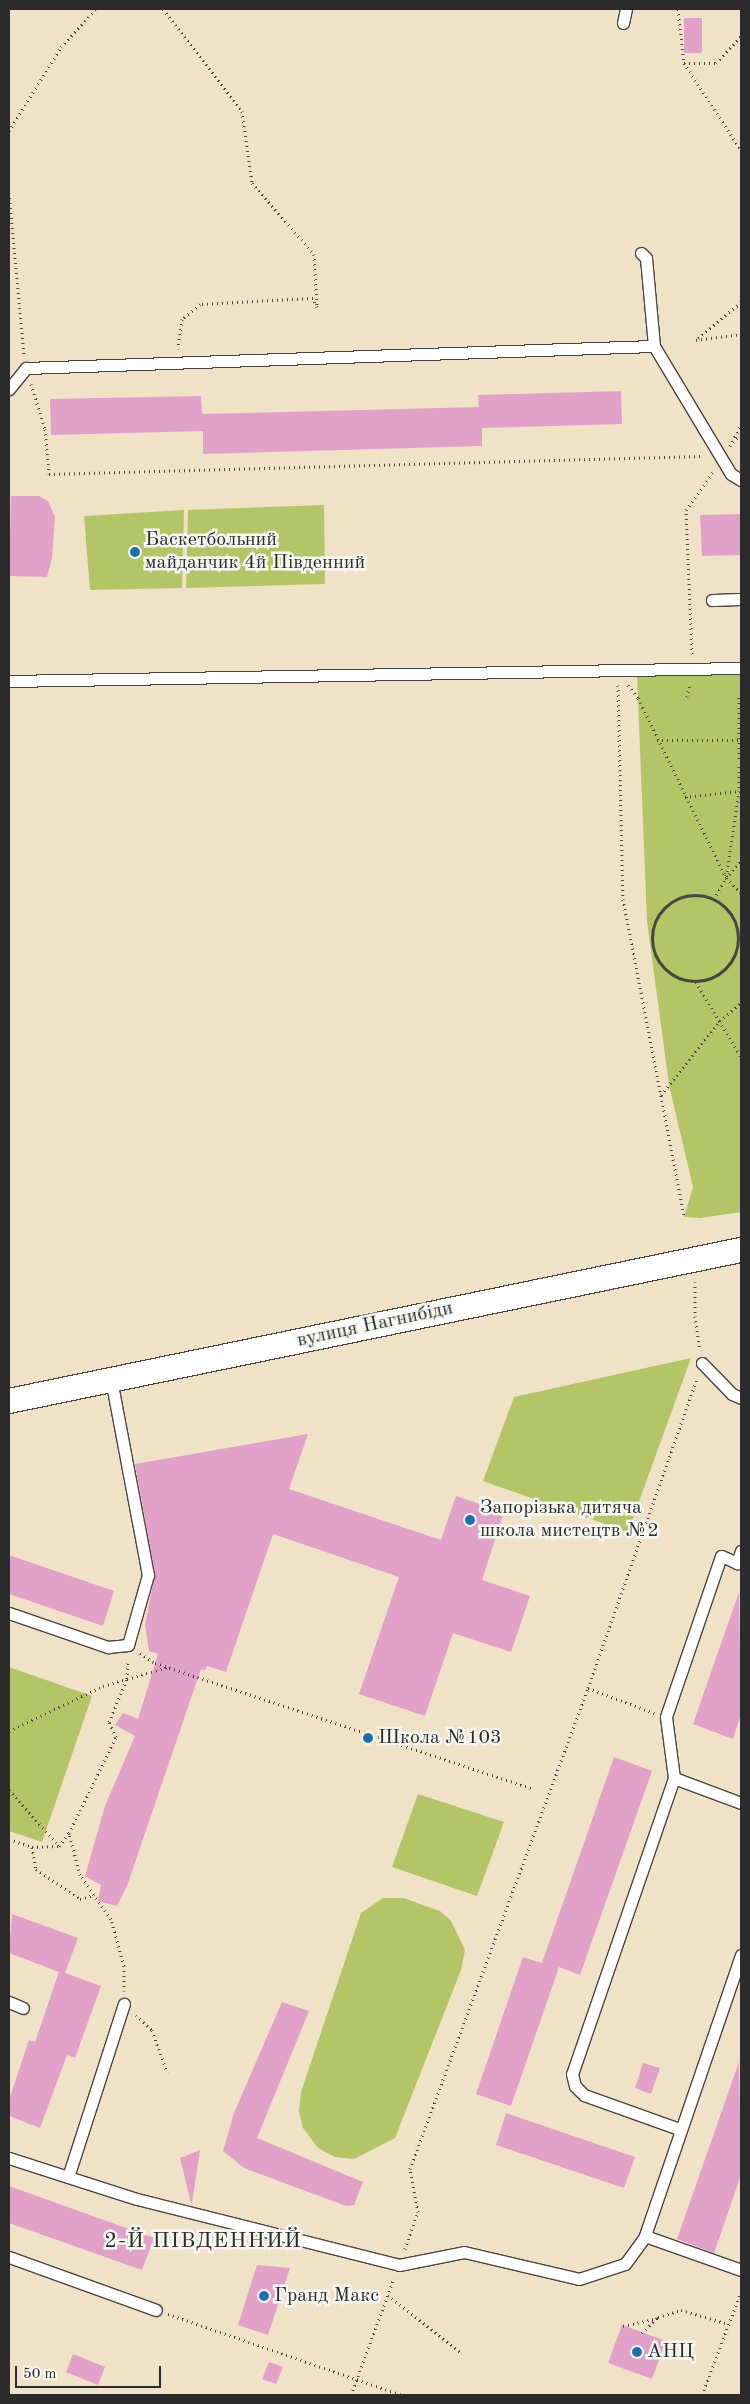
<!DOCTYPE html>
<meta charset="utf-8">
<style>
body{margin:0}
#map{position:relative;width:750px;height:2404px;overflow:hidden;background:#f0e2c6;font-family:"Old Standard TT",serif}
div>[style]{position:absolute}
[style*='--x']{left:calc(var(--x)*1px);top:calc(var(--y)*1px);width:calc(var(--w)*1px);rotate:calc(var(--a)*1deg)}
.green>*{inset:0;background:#b4c568}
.building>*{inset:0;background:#e2a1c8}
.path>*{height:3px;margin-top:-1.5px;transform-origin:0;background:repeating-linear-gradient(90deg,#494642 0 1px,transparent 0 5px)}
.path>.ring{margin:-1.5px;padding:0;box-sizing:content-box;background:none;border:3px solid #494642;border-radius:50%}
.roads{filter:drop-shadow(1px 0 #494642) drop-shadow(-1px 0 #494642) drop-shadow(0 1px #494642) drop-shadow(0 -1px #494642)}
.service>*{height:11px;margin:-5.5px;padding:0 5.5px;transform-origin:5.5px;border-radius:5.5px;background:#fff}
.minor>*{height:24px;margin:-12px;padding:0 12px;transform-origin:12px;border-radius:12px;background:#fff}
.dots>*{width:14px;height:14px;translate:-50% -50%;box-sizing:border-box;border:2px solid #f6f6f2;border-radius:50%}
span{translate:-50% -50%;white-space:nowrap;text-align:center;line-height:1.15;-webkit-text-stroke:5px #f6f6f2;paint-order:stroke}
.poi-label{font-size:20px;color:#2b2b2b}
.left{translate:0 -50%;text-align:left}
.street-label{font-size:20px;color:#2b2b2b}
.quarter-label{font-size:22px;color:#2b2b2b;letter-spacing:1px}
.frame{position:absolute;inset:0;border:10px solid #2b2b2b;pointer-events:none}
.scale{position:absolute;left:15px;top:2366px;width:146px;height:22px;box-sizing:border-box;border:2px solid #2b2b2b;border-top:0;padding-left:6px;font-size:15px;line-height:18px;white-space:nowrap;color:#2b2b2b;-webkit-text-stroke:4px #f6f6f2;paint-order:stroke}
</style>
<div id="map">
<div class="green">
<div style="clip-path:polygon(324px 505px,325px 584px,186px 588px,188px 510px)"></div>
<div style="clip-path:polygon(184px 510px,182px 588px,90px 590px,84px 516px)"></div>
<div style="clip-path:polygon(741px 673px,741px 1212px,700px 1218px,684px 1217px,693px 1187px,669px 1085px,647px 921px,637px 676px)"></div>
<div style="clip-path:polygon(691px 1358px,628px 1532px,483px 1481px,514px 1397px)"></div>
<div style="clip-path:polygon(9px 1667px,92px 1696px,42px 1842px,9px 1831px)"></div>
<div style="clip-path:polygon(418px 1794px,504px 1822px,477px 1896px,392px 1867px)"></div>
<div style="clip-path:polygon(383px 1898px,403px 1898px,440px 1911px,451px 1921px,465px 1950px,461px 1970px,395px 2138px,354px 2159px,335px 2157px,318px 2148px,303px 2128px,299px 2112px,301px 2092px,361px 1913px)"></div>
</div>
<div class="building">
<div style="clip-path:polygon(684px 18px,702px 18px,702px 53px,684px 53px)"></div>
<div style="clip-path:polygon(621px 391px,622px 424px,482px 428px,482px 446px,203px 454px,203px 431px,51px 435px,50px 399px,201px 396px,202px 414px,479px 407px,478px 395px)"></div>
<div style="clip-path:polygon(11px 496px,39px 496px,48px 501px,55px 517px,52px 558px,47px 577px,9px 576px)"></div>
<div style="clip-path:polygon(741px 514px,741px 555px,702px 556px,700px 515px)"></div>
<div style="clip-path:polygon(308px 1434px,289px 1489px,441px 1540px,456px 1496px,504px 1512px,482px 1580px,530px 1596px,511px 1652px,453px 1633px,425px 1716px,359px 1694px,399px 1577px,273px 1534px,226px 1672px,207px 1666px,205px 1670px,201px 1669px,127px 1886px,117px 1906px,98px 1901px,101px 1885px,85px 1876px,105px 1806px,135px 1736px,115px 1725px,123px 1713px,138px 1719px,158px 1654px,149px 1651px,145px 1625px,155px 1574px,135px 1464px)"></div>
<div style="clip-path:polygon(9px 1555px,114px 1591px,103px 1626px,9px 1594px)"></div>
<div style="clip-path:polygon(739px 1592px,741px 1714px,733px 1739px,693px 1724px)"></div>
<div style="clip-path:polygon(614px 1757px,652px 1771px,580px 1975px,559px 1967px,511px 2106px,476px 2094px,523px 1957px,542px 1963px)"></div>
<div style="clip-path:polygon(12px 1914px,78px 1938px,65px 1973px,101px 1986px,75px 2058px,67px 2055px,40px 2128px,9px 2116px,9px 2100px,29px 2040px,35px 2042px,59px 1972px,9px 1953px)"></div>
<div style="clip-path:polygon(282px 2002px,309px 2011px,257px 2138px,363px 2182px,354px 2205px,346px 2206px,244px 2168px,223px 2151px,234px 2113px)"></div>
<div style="clip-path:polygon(739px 2062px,741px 2175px,714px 2253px,677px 2239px)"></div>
<div style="clip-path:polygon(643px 2063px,660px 2068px,651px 2094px,635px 2088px)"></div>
<div style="clip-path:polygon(506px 2113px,635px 2157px,624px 2188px,496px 2145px)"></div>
<div style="clip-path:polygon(200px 2150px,192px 2203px,191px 2203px,180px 2158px)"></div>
<div style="clip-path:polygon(9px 2186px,154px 2238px,142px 2270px,9px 2223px)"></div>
<div style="clip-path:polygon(257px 2265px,290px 2268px,268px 2335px,238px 2325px)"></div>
<div style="clip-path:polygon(622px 2325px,666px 2341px,652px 2379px,608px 2363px)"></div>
<div style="clip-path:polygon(73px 2354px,105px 2367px,98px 2385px,66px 2372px)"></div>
<div style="clip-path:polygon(269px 2362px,283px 2367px,276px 2384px,262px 2379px)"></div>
</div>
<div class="path">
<div style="--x:163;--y:9;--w:129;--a:52.2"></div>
<div style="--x:242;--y:111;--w:73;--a:82.1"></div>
<div style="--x:252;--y:183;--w:94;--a:48.9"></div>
<div style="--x:314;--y:254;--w:53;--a:86.8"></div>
<div style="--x:317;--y:307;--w:10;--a:-114"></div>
<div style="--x:313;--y:298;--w:113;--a:177"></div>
<div style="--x:200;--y:304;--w:23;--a:140"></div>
<div style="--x:182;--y:319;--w:30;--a:98"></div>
<div style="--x:678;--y:9;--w:54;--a:83.7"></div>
<div style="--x:684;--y:63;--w:32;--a:0"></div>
<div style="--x:716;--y:63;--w:37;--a:-47"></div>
<div style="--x:684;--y:63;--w:104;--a:56.8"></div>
<div style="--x:9;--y:131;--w:99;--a:-58.2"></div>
<div style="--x:61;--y:47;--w:52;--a:-47.4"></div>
<div style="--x:9;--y:193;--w:162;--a:84.7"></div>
<div style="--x:741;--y:302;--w:59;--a:139.8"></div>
<div style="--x:696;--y:340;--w:45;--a:-7.6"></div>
<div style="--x:31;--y:384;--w:47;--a:72.7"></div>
<div style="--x:45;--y:429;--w:45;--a:84.9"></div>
<div style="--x:49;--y:474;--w:654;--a:-1.58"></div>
<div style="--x:733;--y:442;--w:11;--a:-41"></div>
<div style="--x:730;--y:446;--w:25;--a:-63"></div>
<div style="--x:692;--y:654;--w:144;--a:-92.4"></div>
<div style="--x:686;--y:510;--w:47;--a:-54.6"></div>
<div style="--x:618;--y:685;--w:214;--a:88.7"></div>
<div style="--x:623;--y:899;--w:324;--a:79.1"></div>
<div style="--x:628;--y:685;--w:16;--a:52"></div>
<div style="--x:638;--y:698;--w:200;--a:63.9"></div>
<div style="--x:687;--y:697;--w:14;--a:-78"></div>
<div style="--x:739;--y:697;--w:94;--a:90"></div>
<div style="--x:739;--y:791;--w:88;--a:98.5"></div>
<div style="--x:726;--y:878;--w:23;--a:-50"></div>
<div style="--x:657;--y:740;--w:84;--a:0"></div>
<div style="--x:685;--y:797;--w:54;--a:-6.3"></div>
<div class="ring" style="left:652px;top:895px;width:83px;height:83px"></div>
<div style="--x:714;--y:899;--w:24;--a:-60"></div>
<div style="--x:726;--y:878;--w:21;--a:45"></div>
<div style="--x:696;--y:982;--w:87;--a:59"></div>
<div style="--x:661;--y:1095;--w:95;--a:-51.4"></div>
<div style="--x:720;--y:1021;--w:28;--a:-41"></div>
<div style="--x:695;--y:1282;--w:34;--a:90"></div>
<div style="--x:695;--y:1316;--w:34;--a:82"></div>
<div style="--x:140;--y:1653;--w:18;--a:34"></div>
<div style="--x:155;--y:1663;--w:398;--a:18.4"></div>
<div style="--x:588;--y:1688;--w:329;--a:-70.6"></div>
<div style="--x:9;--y:1731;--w:104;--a:-25.6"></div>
<div style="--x:103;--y:1686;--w:68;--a:-16.3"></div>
<div style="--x:9;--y:1790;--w:75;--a:48.2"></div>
<div style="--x:9;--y:1839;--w:24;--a:19"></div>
<div style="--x:32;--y:1847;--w:27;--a:-2"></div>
<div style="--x:59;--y:1846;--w:17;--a:-54"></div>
<div style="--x:32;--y:1847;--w:22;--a:80"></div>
<div style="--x:36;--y:1869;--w:53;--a:34.3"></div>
<div style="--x:80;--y:1899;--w:15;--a:-16"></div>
<div style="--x:124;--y:1991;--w:25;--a:-90"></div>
<div style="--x:124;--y:1966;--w:49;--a:-105.5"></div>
<div style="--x:111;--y:1919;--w:54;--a:-125.2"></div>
<div style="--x:80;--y:1875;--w:43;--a:-104.7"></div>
<div style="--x:69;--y:1833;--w:107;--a:-63.9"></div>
<div style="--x:116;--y:1737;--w:17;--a:-115"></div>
<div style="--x:109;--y:1722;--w:47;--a:-67.3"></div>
<div style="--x:127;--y:1679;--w:19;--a:-87"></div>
<div style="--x:136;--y:2015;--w:22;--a:43"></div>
<div style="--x:152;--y:2030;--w:45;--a:70.3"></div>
<div style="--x:405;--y:2249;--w:39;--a:-71"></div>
<div style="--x:418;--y:2212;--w:44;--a:-100.5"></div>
<div style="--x:410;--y:2169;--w:513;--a:-69.69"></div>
<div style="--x:588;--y:1688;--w:71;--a:20.7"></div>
<div style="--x:388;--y:2295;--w:92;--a:38.4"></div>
<div style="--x:168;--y:2314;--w:248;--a:19.1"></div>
<div style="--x:623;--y:2326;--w:36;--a:-13"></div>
<div style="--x:642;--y:2333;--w:23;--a:-45"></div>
<div style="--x:658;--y:2317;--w:24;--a:-17"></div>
<div style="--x:681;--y:2310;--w:50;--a:16.3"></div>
<div style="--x:351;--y:2395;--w:125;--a:-69.8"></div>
<div style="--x:702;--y:2395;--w:110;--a:-69.3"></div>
</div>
<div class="roads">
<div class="service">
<div style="--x:623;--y:23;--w:14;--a:-78"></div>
<div style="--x:641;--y:253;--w:7;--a:45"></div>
<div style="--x:646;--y:258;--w:88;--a:84.8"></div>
<div style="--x:9;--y:389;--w:27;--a:-51"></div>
<div style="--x:26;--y:368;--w:628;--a:-2.01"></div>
<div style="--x:654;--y:346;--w:149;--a:59"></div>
<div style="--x:731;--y:474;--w:12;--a:31"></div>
<div style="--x:712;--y:600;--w:29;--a:-2"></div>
<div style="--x:9;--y:681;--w:732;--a:-1.02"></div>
<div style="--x:702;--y:1363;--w:43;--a:45.9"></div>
<div style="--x:732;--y:1394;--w:10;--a:24"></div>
<div style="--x:741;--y:1551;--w:13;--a:108"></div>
<div style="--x:737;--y:1563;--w:17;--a:-156"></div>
<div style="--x:721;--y:1556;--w:170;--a:108.9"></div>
<div style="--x:666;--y:1717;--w:62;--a:82.5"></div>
<div style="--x:674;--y:1778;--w:72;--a:20.5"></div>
<div style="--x:9;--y:1613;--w:105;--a:19"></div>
<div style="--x:108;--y:1647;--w:20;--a:-6"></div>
<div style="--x:128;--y:1645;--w:73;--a:-74.1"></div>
<div style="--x:148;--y:1575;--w:198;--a:-100.7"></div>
<div style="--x:674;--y:1778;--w:313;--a:109"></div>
<div style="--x:572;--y:2074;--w:12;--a:76"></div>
<div style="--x:575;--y:2086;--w:13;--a:45"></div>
<div style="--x:584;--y:2095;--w:101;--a:19.7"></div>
<div style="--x:741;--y:1955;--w:297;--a:108.9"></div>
<div style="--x:645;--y:2236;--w:102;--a:19.5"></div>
<div style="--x:9;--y:2002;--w:15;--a:23"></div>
<div style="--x:9;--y:2158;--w:62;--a:17.9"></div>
<div style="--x:68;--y:2177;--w:182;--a:-72.1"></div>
<div style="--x:68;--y:2177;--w:72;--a:17.7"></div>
<div style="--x:137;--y:2199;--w:270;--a:14.1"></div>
<div style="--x:399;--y:2265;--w:66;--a:-11.3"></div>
<div style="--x:464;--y:2252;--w:118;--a:13.2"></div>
<div style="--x:579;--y:2279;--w:48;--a:-18.1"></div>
<div style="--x:625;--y:2264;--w:34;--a:-54"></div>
<div style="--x:9;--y:2257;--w:156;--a:19.8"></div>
</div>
<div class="minor">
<div style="--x:9;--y:1401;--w:747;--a:-11.66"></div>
</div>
</div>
<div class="dots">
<div style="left:135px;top:552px;background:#1f6fb2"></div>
<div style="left:470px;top:1520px;background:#1f6fb2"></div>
<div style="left:368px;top:1738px;background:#1f6fb2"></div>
<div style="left:264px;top:2296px;background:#1f6fb2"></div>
<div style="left:637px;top:2352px;background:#1f6fb2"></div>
</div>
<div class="poi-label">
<span class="left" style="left:145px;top:552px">Баскетбольний<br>майданчик 4й Південний</span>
<span class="left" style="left:480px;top:1520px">Запорізька дитяча<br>школа мистецтв №2</span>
<span class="left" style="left:378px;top:1738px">Школа №103</span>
<span class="left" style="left:274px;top:2296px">Гранд Макс</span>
<span class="left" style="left:647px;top:2352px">АНЦ</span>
</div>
<div class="street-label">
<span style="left:375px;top:1325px;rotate:-12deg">вулиця Нагнибіди</span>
</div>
<div class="quarter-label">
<span style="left:203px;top:2242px">2-Й ПІВДЕННИЙ</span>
</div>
<div class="frame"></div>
<div class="scale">50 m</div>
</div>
